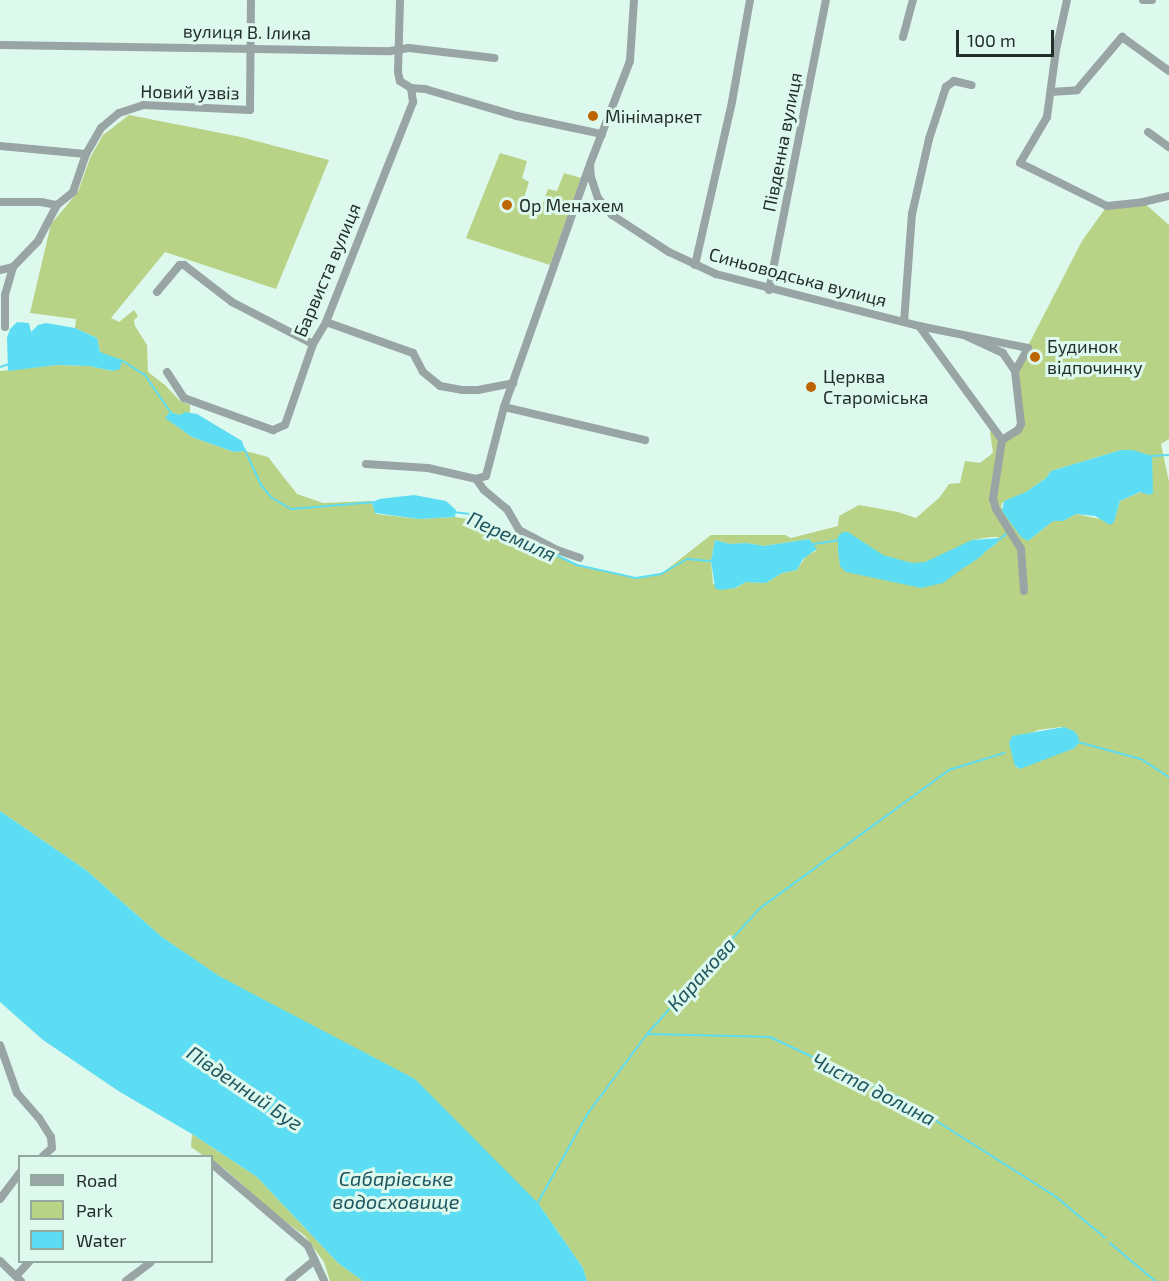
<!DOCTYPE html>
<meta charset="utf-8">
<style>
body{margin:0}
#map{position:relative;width:1169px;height:1281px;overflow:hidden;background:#ddf9ed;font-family:"Exo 2",sans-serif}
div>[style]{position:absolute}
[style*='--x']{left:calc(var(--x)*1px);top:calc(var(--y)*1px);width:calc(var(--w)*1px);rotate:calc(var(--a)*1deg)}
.green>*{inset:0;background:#b8d286}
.water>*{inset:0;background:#5cddf4}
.stream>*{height:2px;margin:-1px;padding:0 1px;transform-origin:1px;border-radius:1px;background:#5cddf4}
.minor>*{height:8px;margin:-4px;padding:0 4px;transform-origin:4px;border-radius:4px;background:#98a5a4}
.dots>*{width:16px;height:16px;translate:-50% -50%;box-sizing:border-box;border:3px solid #ddf9ed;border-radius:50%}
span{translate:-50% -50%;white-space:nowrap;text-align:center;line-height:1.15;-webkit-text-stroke:6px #ddf9ed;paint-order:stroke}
.street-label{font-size:18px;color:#242e2a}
.poi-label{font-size:18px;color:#242e2a}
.left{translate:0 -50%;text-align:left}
.water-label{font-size:20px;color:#205660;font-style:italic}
.legend{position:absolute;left:18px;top:1155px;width:195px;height:108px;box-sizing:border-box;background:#ddf9ed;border:2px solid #93a89f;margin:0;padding:8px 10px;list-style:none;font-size:18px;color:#242e2a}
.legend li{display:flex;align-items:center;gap:12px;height:30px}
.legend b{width:30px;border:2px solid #93a89f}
.scale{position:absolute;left:956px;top:30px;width:98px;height:27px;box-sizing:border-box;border:3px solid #242e2a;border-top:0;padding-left:8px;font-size:18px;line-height:21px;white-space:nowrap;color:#242e2a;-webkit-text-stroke:4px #ddf9ed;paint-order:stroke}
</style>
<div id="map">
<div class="green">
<div style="clip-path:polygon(evenodd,129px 115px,241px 137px,329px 160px,276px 289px,165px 252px,111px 318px,119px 322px,134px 310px,138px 316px,134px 320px,135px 326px,147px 345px,148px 372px,165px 385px,180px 401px,190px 405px,190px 413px,180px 415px,170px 412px,166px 418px,192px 437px,234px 452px,245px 451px,268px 457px,297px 494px,323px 503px,371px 501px,376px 514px,419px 519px,455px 517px,488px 522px,577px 565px,636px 578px,661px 574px,711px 535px,785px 535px,791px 538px,838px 526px,839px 516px,859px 505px,898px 512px,916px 518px,940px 497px,949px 484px,960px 483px,965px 461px,980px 463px,993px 453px,990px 432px,994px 429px,1002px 440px,1018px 431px,1015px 371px,1082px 241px,1107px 206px,1143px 202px,1169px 225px,1169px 439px,1161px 444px,1169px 482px,1169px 1281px,587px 1281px,583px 1268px,538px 1203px,162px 937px,86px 870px,0 811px,0 371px,57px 365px,89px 366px,113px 371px,100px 352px,97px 338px,75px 328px,76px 319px,30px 313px,51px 224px,78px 192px,90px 158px,103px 135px,129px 115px,1121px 450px,1149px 495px,1141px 492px,1120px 501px,1114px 522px,1076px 514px,1063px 521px,1053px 521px,1028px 541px,1001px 507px,1002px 503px,995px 506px,1026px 492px,1046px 478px,1051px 471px,1121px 450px,129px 115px,991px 537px,998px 537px,997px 543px,965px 567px,972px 540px,991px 537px,129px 115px,809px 539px,816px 551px,806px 556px,797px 570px,782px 573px,766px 583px,746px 582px,736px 588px,713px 584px,711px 561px,715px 540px,730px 544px,746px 543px,764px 546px,809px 539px,129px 115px,1061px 727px,1076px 733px,1077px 745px,1075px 748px,1017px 768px,1009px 743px,1038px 730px,1061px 727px)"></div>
<div style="clip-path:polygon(500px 153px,527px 161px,522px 178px,529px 182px,522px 204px,540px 212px,548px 189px,557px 191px,564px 173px,581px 178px,550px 265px,466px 238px)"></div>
<div style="clip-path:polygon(192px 1134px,257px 1177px,338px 1263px,363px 1281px,330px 1281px,324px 1262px,305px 1236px,274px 1213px,225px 1169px,212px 1162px,212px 1156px,204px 1156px,191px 1147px)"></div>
</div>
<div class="water">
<div style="clip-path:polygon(17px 322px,29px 323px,31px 332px,38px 325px,46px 323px,75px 328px,97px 338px,100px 352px,122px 360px,120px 369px,113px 371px,89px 366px,57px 365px,8px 371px,7px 338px,10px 329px)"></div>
<div style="clip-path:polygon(170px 412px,180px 415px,185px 412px,197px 414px,242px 441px,245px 451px,234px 452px,192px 437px,165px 418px)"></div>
<div style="clip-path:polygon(1121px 450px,1133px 450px,1152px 456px,1153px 493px,1149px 495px,1140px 492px,1120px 501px,1114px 522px,1110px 525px,1095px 516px,1076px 514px,1063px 521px,1053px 521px,1028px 541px,1021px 537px,1002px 511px,1004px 501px,1026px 492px,1046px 478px,1051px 471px)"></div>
<div style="clip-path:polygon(414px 495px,446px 501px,456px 510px,455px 517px,419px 519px,375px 513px,372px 503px,379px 499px)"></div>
<div style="clip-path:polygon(843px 532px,848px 532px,883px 555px,912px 563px,925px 562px,972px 540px,1000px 538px,997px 543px,943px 583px,921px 588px,846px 572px,840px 566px,838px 551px,838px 536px)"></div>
<div style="clip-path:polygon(809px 539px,817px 549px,803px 559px,797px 570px,782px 573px,766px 583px,746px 582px,735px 588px,720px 590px,715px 588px,711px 561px,715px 540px,730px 544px,746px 543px,764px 546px)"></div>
<div style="clip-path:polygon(1064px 727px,1074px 731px,1078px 736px,1079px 742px,1075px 748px,1020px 769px,1015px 766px,1009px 743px,1012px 736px)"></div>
<div style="clip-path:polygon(0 811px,86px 870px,162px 937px,219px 976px,415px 1079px,538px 1203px,583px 1268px,587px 1281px,363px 1281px,338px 1263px,257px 1177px,192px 1134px,120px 1092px,43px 1040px,0 1002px)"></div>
</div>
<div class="stream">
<div style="--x:121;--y:360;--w:28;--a:32"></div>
<div style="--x:145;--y:375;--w:46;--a:55.6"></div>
<div style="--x:0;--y:367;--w:9;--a:-18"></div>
<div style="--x:244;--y:448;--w:41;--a:65.3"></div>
<div style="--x:261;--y:485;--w:17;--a:50"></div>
<div style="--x:272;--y:498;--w:22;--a:30"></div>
<div style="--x:291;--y:509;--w:85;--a:-4.7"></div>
<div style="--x:1151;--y:456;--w:18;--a:-3"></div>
<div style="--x:453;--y:512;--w:17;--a:7"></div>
<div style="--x:470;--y:514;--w:119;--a:25.5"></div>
<div style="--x:577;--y:565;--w:60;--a:12.4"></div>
<div style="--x:636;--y:578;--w:25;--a:-9"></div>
<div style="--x:661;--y:574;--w:30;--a:-30"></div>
<div style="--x:687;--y:559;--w:25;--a:5"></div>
<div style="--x:1000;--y:539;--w:8;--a:-40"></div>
<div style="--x:814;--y:544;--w:24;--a:-9"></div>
<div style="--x:967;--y:565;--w:19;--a:-36"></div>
<div style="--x:1078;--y:742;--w:65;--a:15.1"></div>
<div style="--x:1141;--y:759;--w:33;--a:33"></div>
<div style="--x:647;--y:1034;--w:123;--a:1.4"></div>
<div style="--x:770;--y:1037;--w:144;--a:25.1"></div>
<div style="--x:900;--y:1098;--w:183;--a:32.3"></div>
<div style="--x:1055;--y:1196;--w:65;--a:40"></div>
<div style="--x:537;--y:1204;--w:104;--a:-60.7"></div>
<div style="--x:588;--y:1113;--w:99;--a:-53.2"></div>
<div style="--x:647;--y:1034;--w:168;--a:-48.1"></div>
<div style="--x:759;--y:909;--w:235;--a:-36.2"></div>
<div style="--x:949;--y:770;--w:58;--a:-17.2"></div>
<div style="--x:1110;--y:1243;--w:59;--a:40.2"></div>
</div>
<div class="minor">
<div style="--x:634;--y:0;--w:61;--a:93.8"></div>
<div style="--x:630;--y:61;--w:110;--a:111.2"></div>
<div style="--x:590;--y:164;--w:13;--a:86"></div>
<div style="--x:591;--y:177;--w:22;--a:72"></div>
<div style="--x:598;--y:198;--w:22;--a:51"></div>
<div style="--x:612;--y:215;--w:68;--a:33"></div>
<div style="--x:669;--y:252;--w:52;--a:25.1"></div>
<div style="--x:716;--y:274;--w:210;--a:14.4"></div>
<div style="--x:919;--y:326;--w:111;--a:11.4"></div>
<div style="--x:1028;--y:348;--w:26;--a:119"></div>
<div style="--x:1015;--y:371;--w:22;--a:-124"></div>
<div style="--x:1003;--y:353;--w:41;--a:-155.3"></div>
<div style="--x:1067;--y:0;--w:51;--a:102.4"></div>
<div style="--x:1056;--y:50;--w:68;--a:97.7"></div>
<div style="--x:1047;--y:117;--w:53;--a:120.4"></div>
<div style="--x:1020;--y:163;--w:97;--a:26.3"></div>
<div style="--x:1107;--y:206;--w:36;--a:-6"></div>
<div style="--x:1143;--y:202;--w:27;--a:-13"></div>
<div style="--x:1143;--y:0;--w:9;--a:0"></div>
<div style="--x:903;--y:37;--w:38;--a:-75"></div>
<div style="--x:0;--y:45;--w:390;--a:0.9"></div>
<div style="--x:390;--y:51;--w:19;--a:-9"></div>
<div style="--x:409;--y:48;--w:86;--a:6.7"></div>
<div style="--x:411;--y:88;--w:14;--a:4"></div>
<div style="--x:425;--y:89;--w:96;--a:16.4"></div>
<div style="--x:517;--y:116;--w:87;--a:12"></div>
<div style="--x:1051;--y:92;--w:26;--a:-4"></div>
<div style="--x:1077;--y:90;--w:70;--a:-49.7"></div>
<div style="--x:1122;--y:37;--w:58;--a:35.9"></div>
<div style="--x:1148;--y:132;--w:26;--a:36"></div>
<div style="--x:0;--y:146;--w:86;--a:5.3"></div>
<div style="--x:0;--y:202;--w:41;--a:0"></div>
<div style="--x:41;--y:202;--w:16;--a:11"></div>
<div style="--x:695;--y:265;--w:167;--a:-77.2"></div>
<div style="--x:732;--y:102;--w:104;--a:-80"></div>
<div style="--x:0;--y:270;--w:13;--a:-13"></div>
<div style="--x:13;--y:267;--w:36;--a:-46"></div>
<div style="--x:38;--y:241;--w:41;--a:-62.2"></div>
<div style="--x:57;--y:205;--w:21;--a:-39"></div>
<div style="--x:73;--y:192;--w:40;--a:-71.1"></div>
<div style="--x:86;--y:154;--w:30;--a:-60"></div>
<div style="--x:101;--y:128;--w:23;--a:-40"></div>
<div style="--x:119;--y:113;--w:25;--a:-18"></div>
<div style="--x:143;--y:105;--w:107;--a:2.7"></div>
<div style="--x:250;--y:110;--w:110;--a:-89.5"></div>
<div style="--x:769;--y:290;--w:296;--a:-78.9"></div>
<div style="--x:157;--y:292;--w:35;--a:-50"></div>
<div style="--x:180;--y:265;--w:4;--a:0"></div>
<div style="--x:184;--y:265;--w:61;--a:37.6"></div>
<div style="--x:232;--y:302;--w:91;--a:27.4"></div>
<div style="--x:326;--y:322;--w:92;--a:19.6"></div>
<div style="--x:413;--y:353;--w:21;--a:62"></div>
<div style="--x:423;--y:372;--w:22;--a:39"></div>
<div style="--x:440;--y:386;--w:22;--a:10"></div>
<div style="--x:462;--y:390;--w:16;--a:0"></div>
<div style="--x:478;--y:390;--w:36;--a:-11"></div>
<div style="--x:904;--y:322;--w:108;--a:-85.8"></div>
<div style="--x:912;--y:214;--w:77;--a:-77.2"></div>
<div style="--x:929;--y:139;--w:55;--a:-71.9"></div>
<div style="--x:946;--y:87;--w:10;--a:-37"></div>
<div style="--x:954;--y:81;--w:18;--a:13"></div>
<div style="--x:919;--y:326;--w:141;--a:53.9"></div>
<div style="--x:1002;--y:440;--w:19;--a:-32"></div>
<div style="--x:1018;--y:430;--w:7;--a:-63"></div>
<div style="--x:1021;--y:424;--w:53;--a:-96.5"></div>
<div style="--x:5;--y:327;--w:32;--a:-90"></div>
<div style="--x:5;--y:295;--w:29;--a:-74"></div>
<div style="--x:167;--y:372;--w:31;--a:57"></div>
<div style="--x:184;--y:398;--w:95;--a:19.8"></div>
<div style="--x:273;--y:430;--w:13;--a:-23"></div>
<div style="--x:285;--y:425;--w:86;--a:-70.9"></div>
<div style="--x:313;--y:344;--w:26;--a:-59"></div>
<div style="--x:326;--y:322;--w:237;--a:-68.4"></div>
<div style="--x:413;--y:102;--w:14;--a:-98"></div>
<div style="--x:411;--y:88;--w:13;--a:-148"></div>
<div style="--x:400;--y:81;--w:9;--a:-103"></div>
<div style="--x:398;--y:72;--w:72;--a:-88.4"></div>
<div style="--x:504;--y:407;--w:145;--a:13.2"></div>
<div style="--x:1002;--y:440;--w:60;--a:98.7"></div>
<div style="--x:993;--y:499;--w:10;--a:73"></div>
<div style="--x:996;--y:509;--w:47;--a:58"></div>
<div style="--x:1021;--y:549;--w:42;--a:85.9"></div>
<div style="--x:366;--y:464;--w:62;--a:3.7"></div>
<div style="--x:428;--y:468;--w:49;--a:12.9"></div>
<div style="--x:476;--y:479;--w:10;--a:-17"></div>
<div style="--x:486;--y:476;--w:71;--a:-75.4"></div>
<div style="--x:504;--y:407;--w:255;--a:-70.5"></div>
<div style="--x:476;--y:479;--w:14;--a:54"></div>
<div style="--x:484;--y:490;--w:30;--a:40"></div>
<div style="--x:507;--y:509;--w:24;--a:60"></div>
<div style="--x:519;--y:530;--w:43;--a:27.8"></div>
<div style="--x:557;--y:550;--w:24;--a:19"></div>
<div style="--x:0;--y:1045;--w:51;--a:70.5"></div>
<div style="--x:17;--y:1093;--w:33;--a:49"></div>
<div style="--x:39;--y:1118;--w:22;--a:58"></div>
<div style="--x:51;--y:1137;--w:11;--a:85"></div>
<div style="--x:52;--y:1148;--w:12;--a:138"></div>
<div style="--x:212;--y:1164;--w:126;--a:40.5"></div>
<div style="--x:308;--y:1246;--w:38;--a:65"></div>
<div style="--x:0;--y:1199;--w:34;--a:-53"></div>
<div style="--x:0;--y:1261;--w:29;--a:44"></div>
<div style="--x:16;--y:1276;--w:19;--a:-47"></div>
<div style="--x:126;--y:1281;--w:31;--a:-37"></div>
<div style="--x:289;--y:1281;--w:33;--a:-39"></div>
</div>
<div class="dots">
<div style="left:593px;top:116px;background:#bd6500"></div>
<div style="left:507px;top:205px;background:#bd6500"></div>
<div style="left:1035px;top:357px;background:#bd6500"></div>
<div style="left:811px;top:387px;background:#bd6500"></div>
</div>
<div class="street-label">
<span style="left:247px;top:32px;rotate:1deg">вулиця В. Ілика</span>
<span style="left:190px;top:92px;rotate:1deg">Новий узвіз</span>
<span style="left:782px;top:142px;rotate:-79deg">Південна вулиця</span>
<span style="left:327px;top:270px;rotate:-67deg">Барвиста вулиця</span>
<span style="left:798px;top:277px;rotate:15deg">Синьоводська вулиця</span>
</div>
<div class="poi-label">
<span class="left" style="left:605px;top:116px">Мінімаркет</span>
<span class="left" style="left:519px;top:205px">Ор Менахем</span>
<span class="left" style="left:1047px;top:357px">Будинок<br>відпочинку</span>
<span class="left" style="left:823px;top:387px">Церква<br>Староміська</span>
</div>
<div class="water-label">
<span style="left:512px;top:536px;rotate:24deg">Перемиля</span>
<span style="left:701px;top:974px;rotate:-48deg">Каракова</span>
<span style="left:245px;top:1088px;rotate:34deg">Південний Буг</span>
<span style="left:874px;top:1089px;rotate:27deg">Чиста долина</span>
<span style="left:396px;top:1190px">Сабарівське<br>водосховище</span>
</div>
<ul class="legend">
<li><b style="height:8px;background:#98a5a4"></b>Road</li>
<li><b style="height:16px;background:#b8d286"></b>Park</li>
<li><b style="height:16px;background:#5cddf4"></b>Water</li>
</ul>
<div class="scale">100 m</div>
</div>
